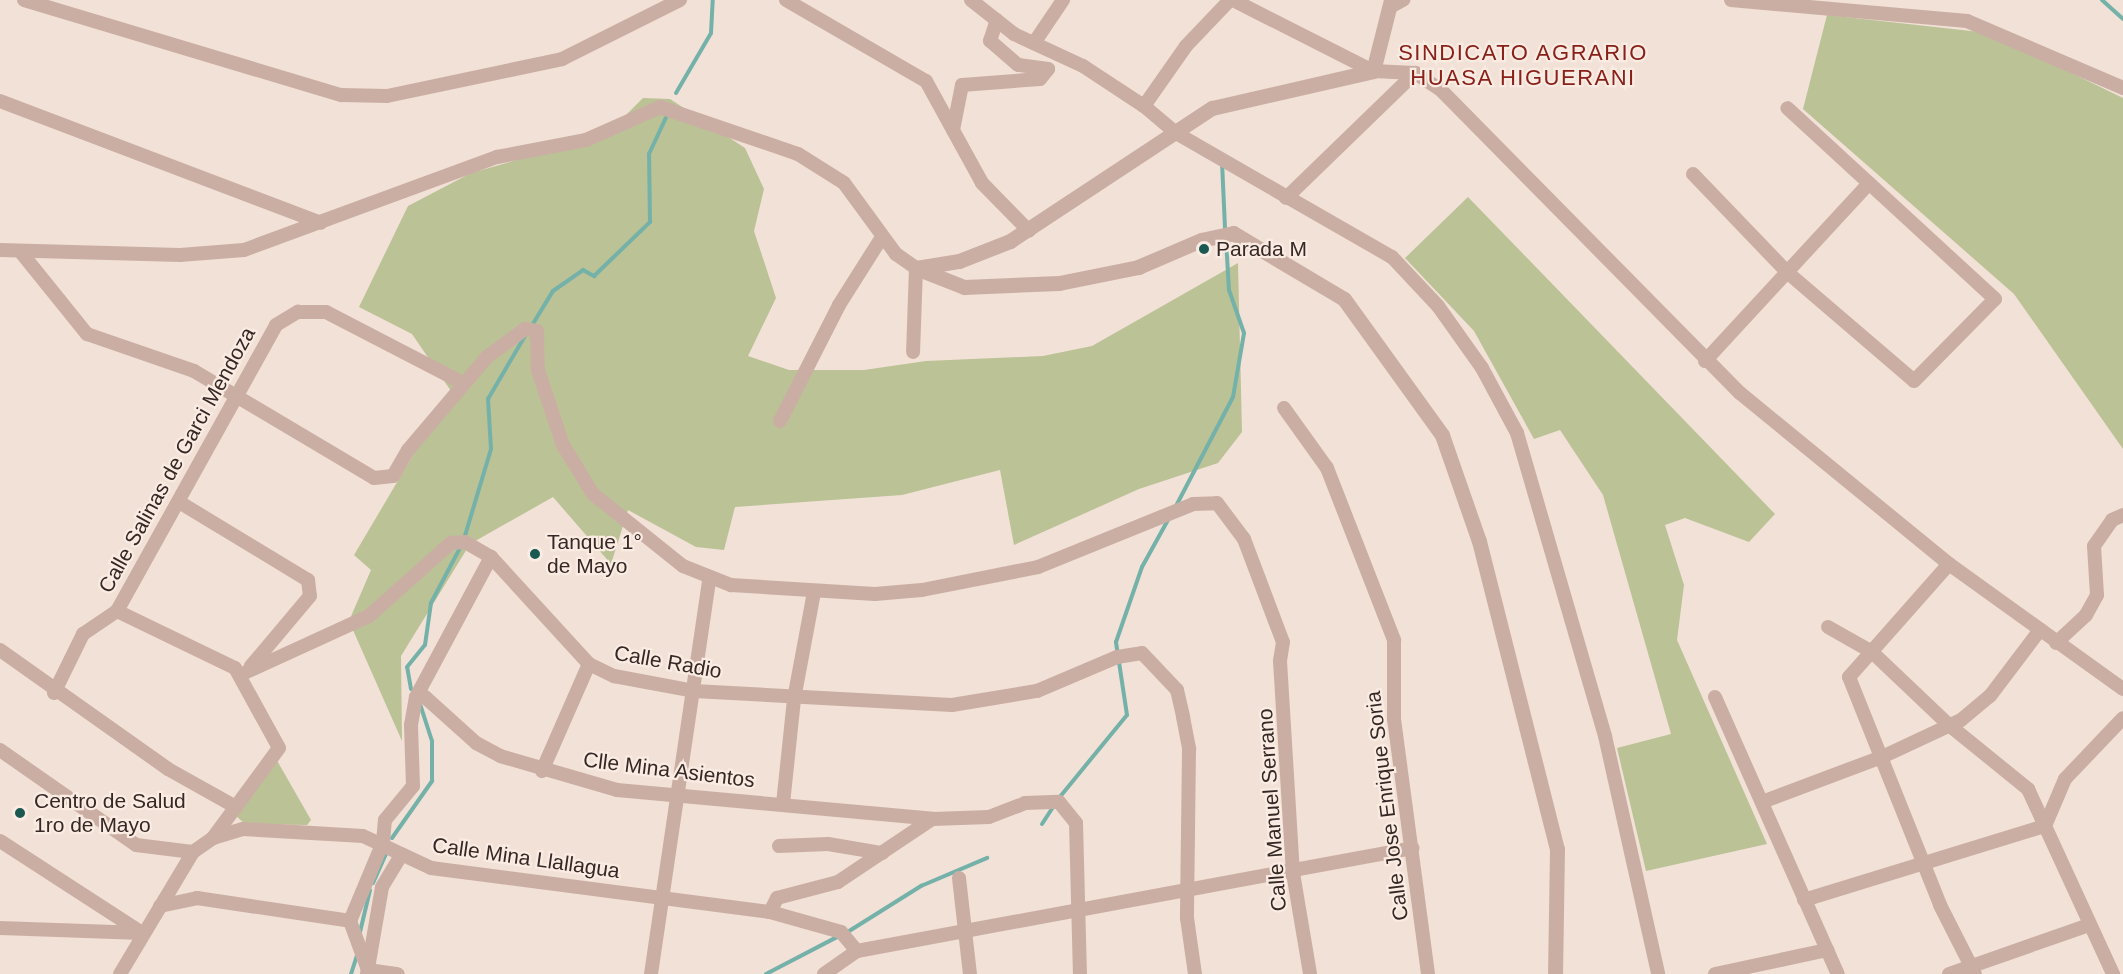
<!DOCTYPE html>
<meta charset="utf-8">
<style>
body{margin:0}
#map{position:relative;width:2123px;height:974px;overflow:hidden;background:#f2e1d7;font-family:Arial,sans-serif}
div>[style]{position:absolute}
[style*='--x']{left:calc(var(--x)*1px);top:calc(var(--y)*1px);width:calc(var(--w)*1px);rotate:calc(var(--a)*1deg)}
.green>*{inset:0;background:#bbc296}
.stream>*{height:4px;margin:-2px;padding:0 2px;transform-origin:2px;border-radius:2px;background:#74b1a9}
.minor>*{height:14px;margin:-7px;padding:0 7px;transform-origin:7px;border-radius:7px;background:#cbaea3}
.tertiary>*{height:15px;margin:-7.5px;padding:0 7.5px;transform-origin:7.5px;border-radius:7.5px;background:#cbaea3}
.dots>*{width:16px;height:16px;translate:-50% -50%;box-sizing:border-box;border:3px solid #faece3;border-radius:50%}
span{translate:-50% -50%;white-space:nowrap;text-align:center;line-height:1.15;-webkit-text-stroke:4.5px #faece3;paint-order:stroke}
.poi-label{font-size:21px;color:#352825}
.left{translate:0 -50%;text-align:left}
.street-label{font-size:21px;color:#352825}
.neighbourhood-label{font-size:22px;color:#892119;letter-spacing:1.5px}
</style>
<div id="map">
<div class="green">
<div style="clip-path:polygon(1827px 15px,1989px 33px,2123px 98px,2123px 449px,2014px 294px,1803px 109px)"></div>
<div style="clip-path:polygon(643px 98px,670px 99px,745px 148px,764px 189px,754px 231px,776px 298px,748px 356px,789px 370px,864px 370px,926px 361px,1043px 356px,1092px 346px,1238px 263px,1242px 432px,1218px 463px,1139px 489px,1014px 545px,1000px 470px,902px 495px,735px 507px,724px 550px,696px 547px,628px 510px,611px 564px,553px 497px,470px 544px,401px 656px,402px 741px,349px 621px,371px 570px,354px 555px,451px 391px,412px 334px,359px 307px,408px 206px,471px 173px,606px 135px)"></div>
<div style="clip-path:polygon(1468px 197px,1775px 514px,1749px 542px,1685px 518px,1665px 525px,1684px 585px,1677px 640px,1767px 844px,1646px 871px,1617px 748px,1671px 734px,1603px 495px,1560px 430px,1534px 439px,1474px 331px,1405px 258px)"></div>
<div style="clip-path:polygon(275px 757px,311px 820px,307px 825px,245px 824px,234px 814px)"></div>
</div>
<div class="stream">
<div style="--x:2102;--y:0;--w:28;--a:42"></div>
<div style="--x:676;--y:93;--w:69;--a:-59.7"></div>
<div style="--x:711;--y:33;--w:33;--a:-87"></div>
<div style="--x:1222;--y:162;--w:67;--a:87.4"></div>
<div style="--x:531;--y:327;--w:42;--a:-58.6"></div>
<div style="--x:553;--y:291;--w:37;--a:-35"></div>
<div style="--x:583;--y:270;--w:13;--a:29"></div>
<div style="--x:594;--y:276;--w:78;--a:-44"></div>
<div style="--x:650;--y:222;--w:68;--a:-90.8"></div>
<div style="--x:649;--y:154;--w:40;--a:-65"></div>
<div style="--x:1176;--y:506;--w:123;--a:-62.4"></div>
<div style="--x:1233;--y:397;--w:65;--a:-80.2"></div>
<div style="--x:1244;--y:333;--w:46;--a:-109.2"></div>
<div style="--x:1229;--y:290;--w:50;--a:-93.4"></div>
<div style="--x:464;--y:539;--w:94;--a:-73.3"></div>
<div style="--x:491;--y:449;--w:50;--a:-93.4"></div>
<div style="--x:488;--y:399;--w:73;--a:-59.6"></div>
<div style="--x:411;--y:689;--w:22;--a:-100"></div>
<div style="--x:407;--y:667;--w:28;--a:-51"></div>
<div style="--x:425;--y:645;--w:42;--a:-81.9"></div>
<div style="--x:431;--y:603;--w:64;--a:-62.2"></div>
<div style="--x:1059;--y:798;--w:107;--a:-50.7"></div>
<div style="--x:1127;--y:715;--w:74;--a:-98.6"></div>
<div style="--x:1116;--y:642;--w:79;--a:-70.9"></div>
<div style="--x:1142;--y:567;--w:56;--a:-61.1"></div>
<div style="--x:1042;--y:824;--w:20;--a:-57"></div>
<div style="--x:392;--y:838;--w:70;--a:-54.9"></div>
<div style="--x:432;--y:781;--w:40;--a:-90"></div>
<div style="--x:432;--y:741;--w:39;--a:-108"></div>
<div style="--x:373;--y:883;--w:34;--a:-66"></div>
<div style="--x:360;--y:932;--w:43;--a:-76.6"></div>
<div style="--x:846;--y:933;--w:89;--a:-32.1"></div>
<div style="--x:921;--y:886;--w:72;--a:-23"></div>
<div style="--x:351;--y:974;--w:20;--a:-72"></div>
<div style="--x:766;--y:974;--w:82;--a:-27.5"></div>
</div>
<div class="minor">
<div style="--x:24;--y:0;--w:331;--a:16.7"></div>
<div style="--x:341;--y:95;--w:46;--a:1.2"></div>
<div style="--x:387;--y:96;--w:179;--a:-11.9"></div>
<div style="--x:562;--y:59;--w:132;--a:-26.6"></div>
<div style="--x:786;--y:0;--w:162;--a:30.1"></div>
<div style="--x:926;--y:81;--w:116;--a:61.2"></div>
<div style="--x:982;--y:183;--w:67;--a:45.6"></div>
<div style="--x:971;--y:0;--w:55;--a:38.3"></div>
<div style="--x:1014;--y:34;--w:76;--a:24.9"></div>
<div style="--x:1083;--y:66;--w:73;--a:33.3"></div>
<div style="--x:1144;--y:106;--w:42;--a:40.2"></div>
<div style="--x:1176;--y:133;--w:249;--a:29.9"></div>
<div style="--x:1392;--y:257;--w:67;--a:46.8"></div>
<div style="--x:1438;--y:306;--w:76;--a:54.6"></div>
<div style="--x:1482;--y:368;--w:74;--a:61.7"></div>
<div style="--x:1517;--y:433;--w:316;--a:73.8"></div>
<div style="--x:1605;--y:736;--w:244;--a:77.4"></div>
<div style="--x:1233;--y:0;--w:157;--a:26.9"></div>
<div style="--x:1373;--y:71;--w:42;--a:2.7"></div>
<div style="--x:1415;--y:73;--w:30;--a:33"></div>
<div style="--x:1440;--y:89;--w:427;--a:45.4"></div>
<div style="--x:1740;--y:393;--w:270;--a:39.3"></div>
<div style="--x:1949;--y:564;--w:214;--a:35.7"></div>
<div style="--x:1731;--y:0;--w:237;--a:5.1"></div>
<div style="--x:1967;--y:21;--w:170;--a:23.2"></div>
<div style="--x:1392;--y:6;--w:13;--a:-29"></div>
<div style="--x:1034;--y:43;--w:52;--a:-56"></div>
<div style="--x:0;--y:101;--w:343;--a:20.8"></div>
<div style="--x:1144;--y:106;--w:73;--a:-55"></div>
<div style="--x:1186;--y:46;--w:64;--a:-46.3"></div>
<div style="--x:953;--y:130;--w:46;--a:-78.7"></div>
<div style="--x:962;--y:85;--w:78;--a:-4.4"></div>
<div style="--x:1040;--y:79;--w:13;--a:-51"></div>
<div style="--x:1048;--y:69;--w:30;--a:-172"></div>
<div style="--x:1018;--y:65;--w:37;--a:-139"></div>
<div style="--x:990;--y:41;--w:22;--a:-72"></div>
<div style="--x:1693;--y:174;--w:136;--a:46.2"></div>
<div style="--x:1787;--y:272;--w:167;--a:40.6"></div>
<div style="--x:1914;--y:381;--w:115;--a:-45.4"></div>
<div style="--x:1995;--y:299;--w:282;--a:-137.4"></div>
<div style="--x:1286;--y:198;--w:180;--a:-44.1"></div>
<div style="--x:0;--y:250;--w:180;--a:1.6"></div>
<div style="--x:180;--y:255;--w:64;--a:-4.5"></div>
<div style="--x:244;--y:250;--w:270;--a:-20.2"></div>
<div style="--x:497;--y:157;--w:91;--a:-10.8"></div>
<div style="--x:586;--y:140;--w:81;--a:-24"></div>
<div style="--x:660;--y:107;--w:146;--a:18.8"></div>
<div style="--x:798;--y:154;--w:54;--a:32.2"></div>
<div style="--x:844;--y:183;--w:88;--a:53.8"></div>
<div style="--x:896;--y:254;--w:24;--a:35"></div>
<div style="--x:916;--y:268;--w:84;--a:92"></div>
<div style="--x:20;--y:251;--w:107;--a:51.1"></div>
<div style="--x:87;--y:334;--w:113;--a:19.1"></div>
<div style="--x:194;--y:371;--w:209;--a:30.7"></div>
<div style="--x:374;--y:478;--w:19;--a:-6"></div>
<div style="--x:393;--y:476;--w:30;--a:-60"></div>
<div style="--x:408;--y:450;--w:122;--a:-49.7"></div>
<div style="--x:487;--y:357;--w:47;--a:-36.4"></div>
<div style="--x:525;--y:329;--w:12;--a:9"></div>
<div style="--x:537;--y:331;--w:39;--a:89"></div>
<div style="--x:538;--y:370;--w:79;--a:71.6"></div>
<div style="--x:563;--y:445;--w:57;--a:58.5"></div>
<div style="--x:593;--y:494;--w:115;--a:38.7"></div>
<div style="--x:683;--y:566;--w:52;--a:21.6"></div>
<div style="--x:731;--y:585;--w:144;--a:3.6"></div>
<div style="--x:875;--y:594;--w:47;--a:-4.9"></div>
<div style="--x:922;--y:590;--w:118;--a:-11.2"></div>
<div style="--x:1038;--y:567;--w:167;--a:-22.1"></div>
<div style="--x:1193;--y:504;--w:24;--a:-2"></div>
<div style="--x:1217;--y:503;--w:45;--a:53.1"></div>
<div style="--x:1244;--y:539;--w:110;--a:69.3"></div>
<div style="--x:1283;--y:642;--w:19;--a:99"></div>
<div style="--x:1280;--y:661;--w:212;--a:86.5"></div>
<div style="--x:1293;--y:873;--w:102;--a:80.4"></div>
<div style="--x:1705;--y:361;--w:242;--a:-47.3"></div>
<div style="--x:1284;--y:408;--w:74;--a:54.4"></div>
<div style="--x:1327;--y:468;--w:185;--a:68.7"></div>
<div style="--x:1394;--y:640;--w:79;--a:90"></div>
<div style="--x:1394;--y:719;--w:257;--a:82.4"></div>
<div style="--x:780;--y:421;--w:130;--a:-63"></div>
<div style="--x:839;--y:305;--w:80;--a:-57.7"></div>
<div style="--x:179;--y:502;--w:151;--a:31.2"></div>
<div style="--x:308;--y:580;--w:16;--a:83"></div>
<div style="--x:310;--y:596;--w:92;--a:130.1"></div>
<div style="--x:1949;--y:564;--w:151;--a:131.5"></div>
<div style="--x:1849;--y:677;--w:245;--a:68.2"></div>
<div style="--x:1940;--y:905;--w:77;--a:63.1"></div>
<div style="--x:117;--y:611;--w:131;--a:25.8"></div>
<div style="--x:235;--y:668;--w:91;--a:61.2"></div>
<div style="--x:279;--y:748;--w:112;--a:126.3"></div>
<div style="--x:213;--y:838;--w:24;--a:145"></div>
<div style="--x:193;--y:852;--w:142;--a:120.9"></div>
<div style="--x:1828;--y:627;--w:51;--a:29.6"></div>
<div style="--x:1872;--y:652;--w:106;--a:43.5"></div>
<div style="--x:1949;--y:725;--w:102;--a:39"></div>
<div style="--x:2028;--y:789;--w:204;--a:65.3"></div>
<div style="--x:2056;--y:643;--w:41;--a:-43"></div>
<div style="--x:2086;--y:615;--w:23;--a:-61"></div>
<div style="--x:2097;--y:595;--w:49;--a:-93.5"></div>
<div style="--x:2094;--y:546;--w:32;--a:-55"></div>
<div style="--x:2112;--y:520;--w:12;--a:-24"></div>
<div style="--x:0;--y:650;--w:206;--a:35.3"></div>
<div style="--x:168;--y:769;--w:78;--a:29.2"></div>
<div style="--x:240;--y:675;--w:142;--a:-24.6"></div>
<div style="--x:369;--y:616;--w:110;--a:-41.7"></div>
<div style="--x:451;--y:543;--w:14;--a:-4"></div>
<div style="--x:465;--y:542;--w:30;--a:30"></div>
<div style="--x:54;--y:693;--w:66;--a:-63.8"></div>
<div style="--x:83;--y:634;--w:41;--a:-34.1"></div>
<div style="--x:117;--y:611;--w:327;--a:-60.9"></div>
<div style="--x:276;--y:325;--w:26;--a:-31"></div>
<div style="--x:298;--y:312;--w:28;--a:0"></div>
<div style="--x:326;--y:312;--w:154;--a:27.4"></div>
<div style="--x:416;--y:697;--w:159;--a:-61.8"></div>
<div style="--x:491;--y:557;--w:145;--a:47.5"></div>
<div style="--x:589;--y:664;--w:28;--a:26"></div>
<div style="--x:614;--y:676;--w:81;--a:10.6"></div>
<div style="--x:694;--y:691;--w:258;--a:3.1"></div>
<div style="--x:952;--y:705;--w:86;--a:-9.4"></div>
<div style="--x:1037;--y:691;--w:87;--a:-23"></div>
<div style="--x:1117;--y:657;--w:25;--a:-9"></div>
<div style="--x:1142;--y:653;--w:51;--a:46.6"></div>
<div style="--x:1177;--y:690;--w:28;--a:77"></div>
<div style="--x:1183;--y:717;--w:33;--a:79"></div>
<div style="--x:1189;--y:749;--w:169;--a:90.7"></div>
<div style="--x:1187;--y:918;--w:57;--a:81.9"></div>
<div style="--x:1715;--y:697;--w:303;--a:66.1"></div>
<div style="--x:0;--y:750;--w:166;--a:34.9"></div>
<div style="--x:136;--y:845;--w:57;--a:7"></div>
<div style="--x:542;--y:771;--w:117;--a:-66.3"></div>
<div style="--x:1762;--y:802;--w:128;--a:-20.6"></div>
<div style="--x:1882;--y:757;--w:87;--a:-25.1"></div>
<div style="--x:1961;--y:720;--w:38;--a:-40"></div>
<div style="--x:1990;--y:696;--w:83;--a:-52.9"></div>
<div style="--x:783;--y:804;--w:106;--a:-84"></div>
<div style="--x:794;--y:699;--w:109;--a:-79.4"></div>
<div style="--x:213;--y:838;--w:31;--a:-17"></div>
<div style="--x:243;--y:829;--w:120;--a:3.3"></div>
<div style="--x:363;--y:836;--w:75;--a:25.2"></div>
<div style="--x:431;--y:868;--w:342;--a:7.4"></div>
<div style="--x:770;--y:912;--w:74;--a:15.7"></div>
<div style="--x:841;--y:932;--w:25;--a:50"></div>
<div style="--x:0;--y:841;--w:169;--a:32.9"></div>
<div style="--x:779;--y:846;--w:49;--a:-2.3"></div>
<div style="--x:828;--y:844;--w:55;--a:9.5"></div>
<div style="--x:959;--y:878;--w:97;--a:83.5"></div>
<div style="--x:1804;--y:900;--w:252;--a:-17.1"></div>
<div style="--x:2045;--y:826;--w:51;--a:-66.9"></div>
<div style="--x:2065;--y:779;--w:84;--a:-46.4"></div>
<div style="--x:160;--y:906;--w:38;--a:-12"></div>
<div style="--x:197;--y:898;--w:155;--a:8.5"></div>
<div style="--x:770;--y:912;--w:16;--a:-63"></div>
<div style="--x:777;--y:898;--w:63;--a:-14.7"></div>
<div style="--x:838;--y:882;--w:113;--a:-33.8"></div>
<div style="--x:350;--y:921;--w:86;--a:-67.3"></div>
<div style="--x:383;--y:842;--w:22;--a:-85"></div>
<div style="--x:385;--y:820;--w:44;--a:-50.5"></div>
<div style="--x:413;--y:786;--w:61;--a:-91.9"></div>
<div style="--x:411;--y:725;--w:28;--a:-80"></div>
<div style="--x:416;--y:697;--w:9;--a:0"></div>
<div style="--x:425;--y:697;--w:69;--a:42"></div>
<div style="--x:476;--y:743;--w:27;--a:28"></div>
<div style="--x:500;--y:756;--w:122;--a:16.2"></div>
<div style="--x:617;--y:790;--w:317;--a:5.2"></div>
<div style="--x:933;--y:819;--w:56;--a:-2"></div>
<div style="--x:989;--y:817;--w:39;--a:-21"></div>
<div style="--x:1025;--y:803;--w:34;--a:-2"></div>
<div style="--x:1059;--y:802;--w:27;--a:51"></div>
<div style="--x:1076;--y:823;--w:151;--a:88.5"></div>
<div style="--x:350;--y:921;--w:52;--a:69.8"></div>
<div style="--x:368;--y:970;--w:30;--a:8"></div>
<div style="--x:0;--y:928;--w:142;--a:2"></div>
<div style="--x:367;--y:974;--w:88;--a:-80.2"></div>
<div style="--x:382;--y:887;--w:37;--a:-59"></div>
<div style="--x:651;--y:974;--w:398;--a:-81.6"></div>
<div style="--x:824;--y:974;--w:40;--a:-34.9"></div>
<div style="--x:857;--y:951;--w:565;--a:-10.5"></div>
<div style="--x:1715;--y:974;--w:115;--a:-12.1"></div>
<div style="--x:1949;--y:974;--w:148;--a:-19.3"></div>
</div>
<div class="tertiary">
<div style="--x:916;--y:268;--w:52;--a:21.6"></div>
<div style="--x:964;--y:287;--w:95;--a:-2.4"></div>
<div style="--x:1059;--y:283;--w:81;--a:-11.4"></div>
<div style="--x:1138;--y:267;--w:69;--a:-23.2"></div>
<div style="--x:1201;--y:240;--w:33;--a:-12"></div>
<div style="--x:1233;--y:233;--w:129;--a:30.7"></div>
<div style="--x:1344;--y:299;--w:168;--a:54.2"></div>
<div style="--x:1442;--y:435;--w:112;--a:70.8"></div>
<div style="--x:1479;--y:541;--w:318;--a:75.8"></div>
<div style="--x:1557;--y:849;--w:125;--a:90.9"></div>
<div style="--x:916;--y:268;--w:44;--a:-9.2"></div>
<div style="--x:959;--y:261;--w:55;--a:-21.4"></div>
<div style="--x:1010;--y:241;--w:242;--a:-33.4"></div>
<div style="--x:1212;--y:108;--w:165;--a:-12.9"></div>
<div style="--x:1373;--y:71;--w:73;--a:-75.8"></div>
</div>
<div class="dots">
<div style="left:1204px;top:249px;background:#195952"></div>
<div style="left:535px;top:554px;background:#195952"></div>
<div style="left:20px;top:813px;background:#195952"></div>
</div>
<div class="poi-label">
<span class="left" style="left:1216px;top:249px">Parada M</span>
<span class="left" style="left:547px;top:554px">Tanque 1°<br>de Mayo</span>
<span class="left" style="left:34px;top:813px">Centro de Salud<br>1ro de Mayo</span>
</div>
<div class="street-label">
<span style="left:177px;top:460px;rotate:-61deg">Calle Salinas de Garci Mendoza</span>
<span style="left:668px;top:662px;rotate:10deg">Calle Radio</span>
<span style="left:669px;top:770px;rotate:7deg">Clle Mina Asientos</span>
<span style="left:1387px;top:806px;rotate:-97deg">Calle Jose Enrique Soria</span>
<span style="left:1272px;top:810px;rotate:-94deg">Calle Manuel Serrano</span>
<span style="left:526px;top:858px;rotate:8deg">Calle Mina Llallagua</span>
</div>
<div class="neighbourhood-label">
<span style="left:1523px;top:65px">SINDICATO AGRARIO<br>HUASA HIGUERANI</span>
</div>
</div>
